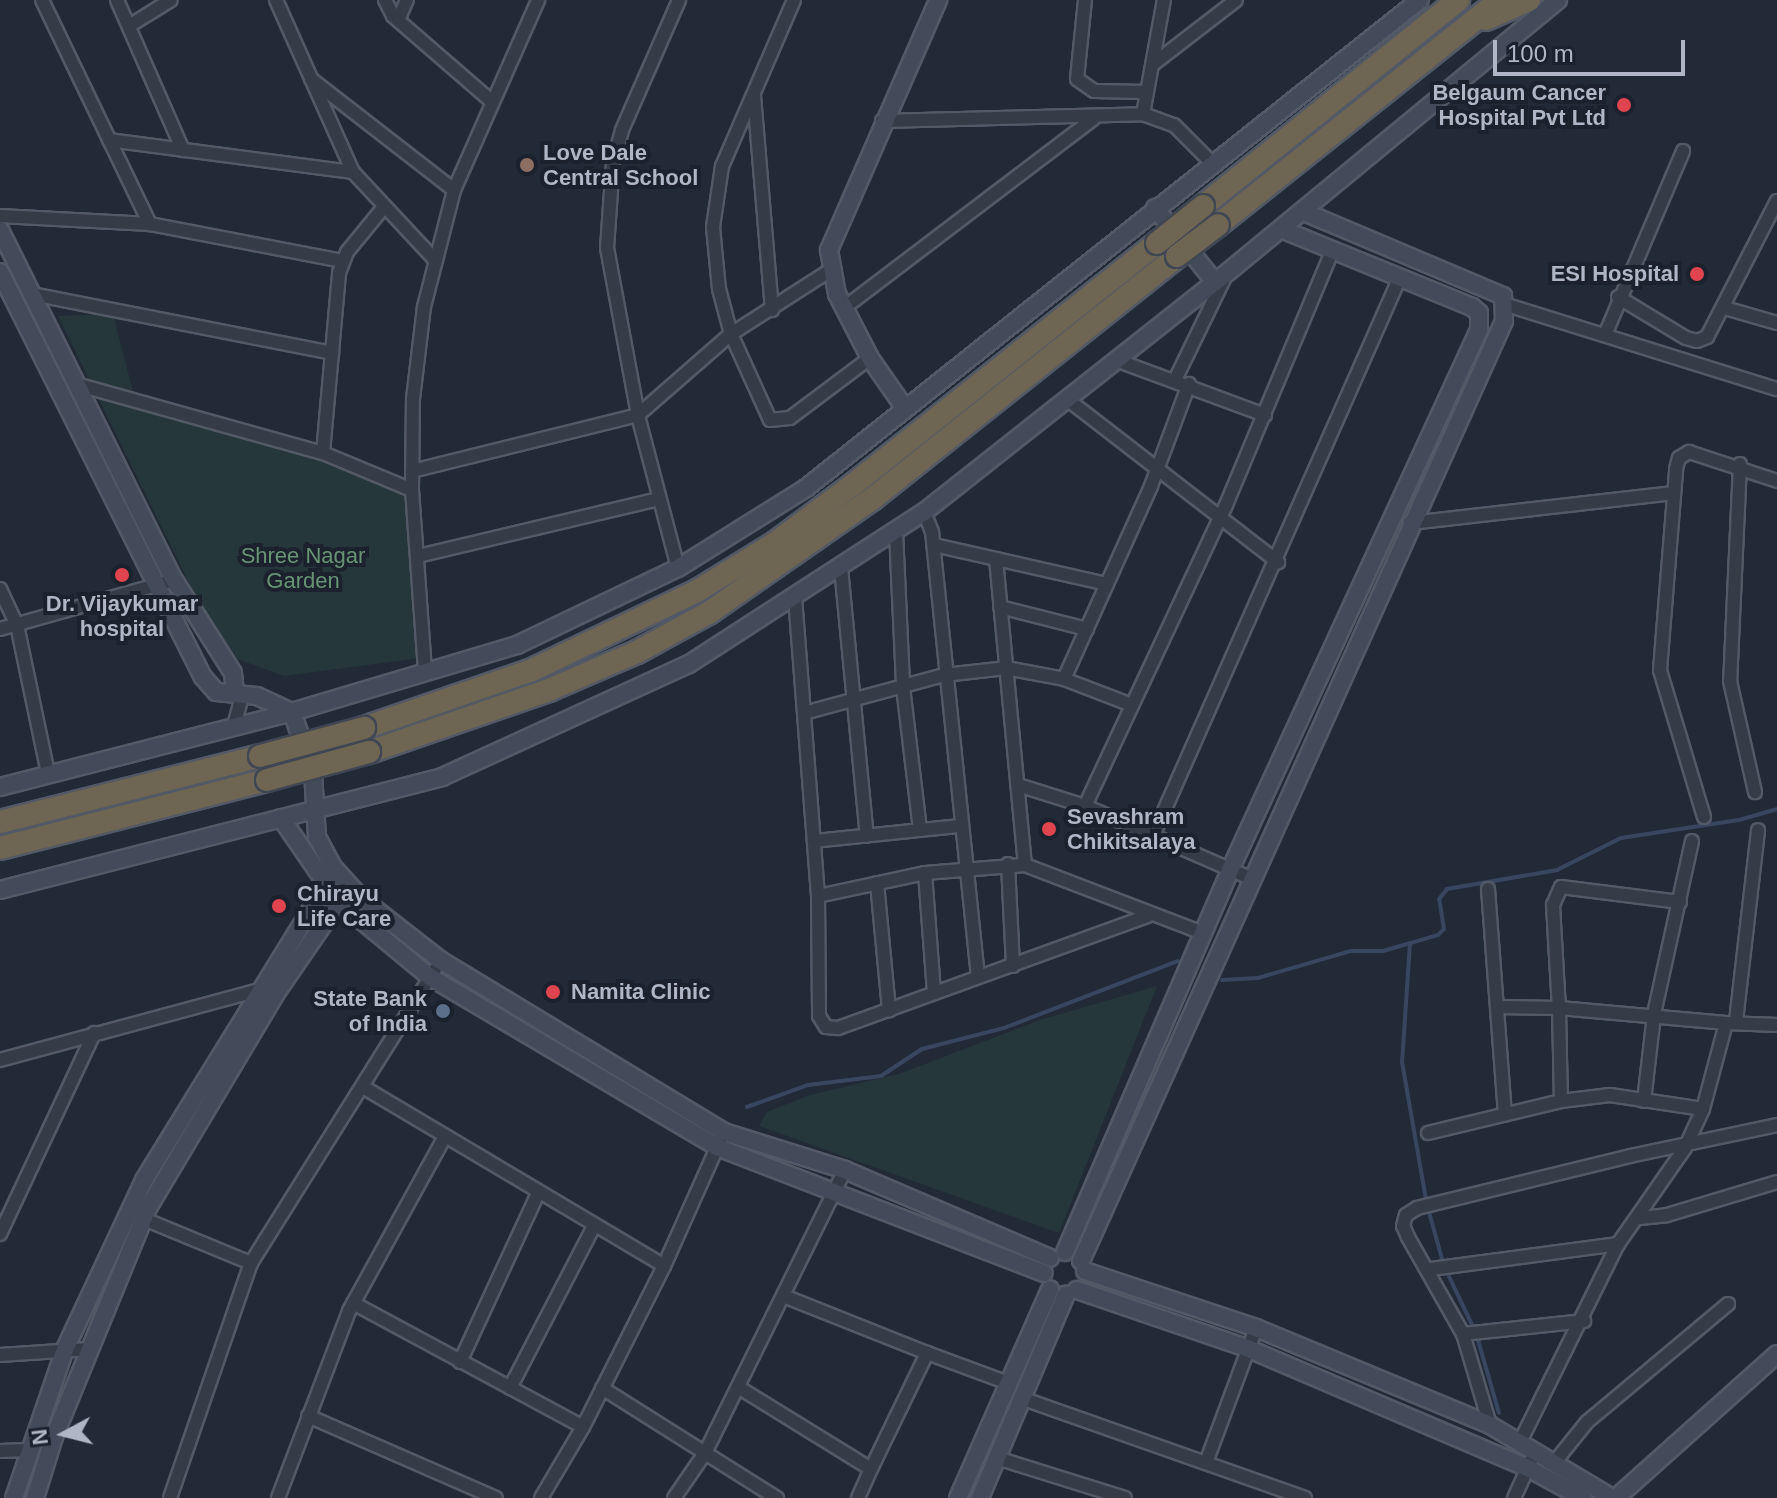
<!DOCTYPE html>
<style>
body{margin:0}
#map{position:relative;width:1777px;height:1498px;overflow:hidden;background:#222a38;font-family:Helvetica,sans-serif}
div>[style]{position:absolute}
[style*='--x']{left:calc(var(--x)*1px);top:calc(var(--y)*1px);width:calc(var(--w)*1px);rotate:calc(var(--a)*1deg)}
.green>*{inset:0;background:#25373a}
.stream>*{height:4px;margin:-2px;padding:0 2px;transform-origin:2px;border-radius:2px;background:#384660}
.roads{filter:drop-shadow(2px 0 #535966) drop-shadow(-2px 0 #535966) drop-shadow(0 2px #535966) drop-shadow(0 -2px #535966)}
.street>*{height:12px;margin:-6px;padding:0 6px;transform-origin:6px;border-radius:6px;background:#353c48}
.secondary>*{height:16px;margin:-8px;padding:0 8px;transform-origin:8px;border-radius:8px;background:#434b5b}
.highway>*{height:22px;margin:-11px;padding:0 11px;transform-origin:11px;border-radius:11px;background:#6e6552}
.bridges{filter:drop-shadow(2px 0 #404653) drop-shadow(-2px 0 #404653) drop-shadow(0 2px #404653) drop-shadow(0 -2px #404653)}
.highway-bridge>*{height:22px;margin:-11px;padding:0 11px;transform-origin:11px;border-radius:11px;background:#6e6552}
.dots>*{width:22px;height:22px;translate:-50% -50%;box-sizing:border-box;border:4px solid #1b212d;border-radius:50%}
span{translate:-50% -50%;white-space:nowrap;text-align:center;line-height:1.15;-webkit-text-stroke:8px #1b212d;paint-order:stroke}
.poi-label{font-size:22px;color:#b0b6c5;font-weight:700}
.right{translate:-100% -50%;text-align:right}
.left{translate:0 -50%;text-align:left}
.park-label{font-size:22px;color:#689475}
.north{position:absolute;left:24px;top:1394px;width:80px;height:80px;-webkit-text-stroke:6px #1b212d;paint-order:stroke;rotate:263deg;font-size:22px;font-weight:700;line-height:32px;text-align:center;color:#b0b6c5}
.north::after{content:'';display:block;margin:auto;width:28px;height:36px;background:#b0b6c5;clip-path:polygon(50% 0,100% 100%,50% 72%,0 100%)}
.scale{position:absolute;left:1493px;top:40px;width:192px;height:36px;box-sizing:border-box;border:4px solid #b0b6c5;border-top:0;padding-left:10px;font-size:24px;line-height:28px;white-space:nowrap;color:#b0b6c5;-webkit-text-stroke:6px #1b212d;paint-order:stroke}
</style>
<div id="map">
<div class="green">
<div style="clip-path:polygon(113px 314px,133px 392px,414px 496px,420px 658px,284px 676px,238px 659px,205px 615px,58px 316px)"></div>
<div style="clip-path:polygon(1157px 986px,1059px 1233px,759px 1126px,767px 1112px,810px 1095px,899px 1074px,1040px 1020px)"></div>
</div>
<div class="stream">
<div style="--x:1410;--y:943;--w:119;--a:93.8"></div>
<div style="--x:1402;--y:1062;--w:145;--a:80.1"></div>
<div style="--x:1427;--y:1205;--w:63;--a:74.4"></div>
<div style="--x:1444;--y:1266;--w:74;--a:64.5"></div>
<div style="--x:1476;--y:1333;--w:83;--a:74"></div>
<div style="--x:1222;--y:980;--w:36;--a:-3"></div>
<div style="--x:1258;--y:978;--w:97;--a:-16.2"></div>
<div style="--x:1351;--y:951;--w:32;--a:0"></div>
<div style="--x:1383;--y:951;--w:57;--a:-16.2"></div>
<div style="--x:1438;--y:935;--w:8;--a:-45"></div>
<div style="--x:1444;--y:929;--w:30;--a:-99"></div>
<div style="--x:1439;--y:899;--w:13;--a:-51"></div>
<div style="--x:1447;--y:889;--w:112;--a:-9.8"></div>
<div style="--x:1557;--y:870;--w:72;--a:-26.6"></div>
<div style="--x:1621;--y:838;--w:119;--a:-8.7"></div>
<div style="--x:1739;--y:820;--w:40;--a:-16"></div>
<div style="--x:747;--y:1107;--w:65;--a:-19.8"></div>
<div style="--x:808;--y:1085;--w:74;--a:-7"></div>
<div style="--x:881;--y:1076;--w:49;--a:-33.4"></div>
<div style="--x:922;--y:1049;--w:85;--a:-14.4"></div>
<div style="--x:1004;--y:1028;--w:186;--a:-21.1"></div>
</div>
<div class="roads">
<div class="street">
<div style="--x:42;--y:0;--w:249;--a:64.3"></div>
<div style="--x:117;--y:0;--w:164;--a:66.3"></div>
<div style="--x:276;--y:0;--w:188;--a:65.9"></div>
<div style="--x:353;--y:172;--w:120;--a:47"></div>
<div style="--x:385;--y:0;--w:18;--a:63"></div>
<div style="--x:393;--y:16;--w:128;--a:40.9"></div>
<div style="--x:794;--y:0;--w:181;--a:113.4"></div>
<div style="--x:722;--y:166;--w:62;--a:98.4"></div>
<div style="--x:713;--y:227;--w:62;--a:84.5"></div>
<div style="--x:719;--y:289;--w:47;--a:75.1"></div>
<div style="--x:731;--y:334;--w:94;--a:65.6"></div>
<div style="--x:770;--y:420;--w:20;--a:-6"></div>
<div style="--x:790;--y:418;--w:100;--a:-36.9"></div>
<div style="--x:1085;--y:0;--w:79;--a:95.8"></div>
<div style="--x:1077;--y:79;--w:21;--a:35"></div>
<div style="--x:1094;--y:91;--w:53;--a:1.1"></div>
<div style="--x:398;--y:20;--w:22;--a:-66"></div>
<div style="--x:129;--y:26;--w:49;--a:-31.8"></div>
<div style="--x:1152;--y:65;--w:106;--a:-37.7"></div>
<div style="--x:311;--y:79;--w:181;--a:37.8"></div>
<div style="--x:754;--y:96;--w:215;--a:85.2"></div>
<div style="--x:1143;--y:114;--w:116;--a:-79.6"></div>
<div style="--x:882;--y:121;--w:261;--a:-1.5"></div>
<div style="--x:1143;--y:114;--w:33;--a:20"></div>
<div style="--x:1174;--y:125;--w:54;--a:45"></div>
<div style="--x:109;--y:140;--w:246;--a:7.5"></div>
<div style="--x:0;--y:216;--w:150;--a:3.1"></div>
<div style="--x:150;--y:224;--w:196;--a:10.9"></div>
<div style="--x:32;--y:294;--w:306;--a:11.1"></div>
<div style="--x:1618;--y:297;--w:79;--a:31.1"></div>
<div style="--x:1686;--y:338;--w:11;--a:15"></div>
<div style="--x:1697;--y:341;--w:11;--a:-22"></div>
<div style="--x:1707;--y:337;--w:153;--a:-62.8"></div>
<div style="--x:1507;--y:305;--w:283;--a:17.3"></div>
<div style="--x:844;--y:308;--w:313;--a:-37.2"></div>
<div style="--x:1725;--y:308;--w:54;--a:16.1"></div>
<div style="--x:1605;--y:335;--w:200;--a:-67"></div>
<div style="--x:1116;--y:360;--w:159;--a:20.3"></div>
<div style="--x:1175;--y:380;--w:117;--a:-64.1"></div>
<div style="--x:79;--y:385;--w:253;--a:15.6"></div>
<div style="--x:323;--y:453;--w:181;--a:-84.9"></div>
<div style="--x:339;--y:273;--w:22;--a:-69"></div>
<div style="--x:347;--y:252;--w:58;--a:-50.6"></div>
<div style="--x:1067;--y:399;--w:267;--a:37.7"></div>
<div style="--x:323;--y:453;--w:96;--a:22.6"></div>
<div style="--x:1740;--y:464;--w:217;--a:92.6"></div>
<div style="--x:1730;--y:681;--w:114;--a:77.3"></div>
<div style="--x:412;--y:471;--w:233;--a:-13.9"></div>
<div style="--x:638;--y:415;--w:123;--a:-41.1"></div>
<div style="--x:731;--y:334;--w:117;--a:-32.7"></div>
<div style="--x:924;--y:512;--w:22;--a:68"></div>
<div style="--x:932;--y:532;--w:447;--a:84.1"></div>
<div style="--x:1410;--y:523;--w:264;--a:-6.5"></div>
<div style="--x:896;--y:531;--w:156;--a:87.4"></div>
<div style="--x:903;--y:687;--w:144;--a:83.2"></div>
<div style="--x:934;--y:545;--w:177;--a:12.7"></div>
<div style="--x:418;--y:556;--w:248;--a:-13.3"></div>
<div style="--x:996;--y:559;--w:307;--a:84.6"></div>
<div style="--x:678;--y:568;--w:158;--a:-104.7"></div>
<div style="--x:638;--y:415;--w:170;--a:-100.5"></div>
<div style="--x:607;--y:248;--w:86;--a:-86"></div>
<div style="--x:613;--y:162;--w:33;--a:-74"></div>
<div style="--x:622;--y:130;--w:142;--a:-66.3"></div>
<div style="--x:841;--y:568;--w:269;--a:84.5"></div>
<div style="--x:0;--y:589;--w:40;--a:65"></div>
<div style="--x:17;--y:625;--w:152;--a:78.2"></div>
<div style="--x:795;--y:597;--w:300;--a:85.6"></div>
<div style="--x:818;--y:896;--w:120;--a:89.5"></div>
<div style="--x:819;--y:1016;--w:13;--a:58"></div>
<div style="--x:826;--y:1027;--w:12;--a:5"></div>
<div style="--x:838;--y:1028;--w:330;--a:-19.9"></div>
<div style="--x:1000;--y:607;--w:90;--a:14.2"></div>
<div style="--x:0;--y:629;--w:181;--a:-15.7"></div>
<div style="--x:425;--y:671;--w:181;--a:-94.1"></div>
<div style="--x:412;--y:490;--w:91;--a:-89.4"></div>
<div style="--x:413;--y:399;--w:93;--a:-83.2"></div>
<div style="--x:424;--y:307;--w:121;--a:-75.6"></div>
<div style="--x:454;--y:190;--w:208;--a:-66.1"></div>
<div style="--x:1064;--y:679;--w:73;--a:20.9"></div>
<div style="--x:804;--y:713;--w:145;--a:-15.2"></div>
<div style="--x:944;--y:675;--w:62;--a:-6.4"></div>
<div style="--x:1006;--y:668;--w:59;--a:10.7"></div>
<div style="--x:1064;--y:679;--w:212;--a:-65.7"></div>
<div style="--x:1151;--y:486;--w:109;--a:-69.6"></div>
<div style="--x:234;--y:726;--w:34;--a:-75"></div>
<div style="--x:1018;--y:785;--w:70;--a:17.4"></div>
<div style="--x:1704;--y:817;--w:153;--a:-106.7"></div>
<div style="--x:1660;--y:670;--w:202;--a:-85.4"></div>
<div style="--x:1676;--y:469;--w:11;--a:-75"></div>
<div style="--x:1679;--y:458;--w:12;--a:-31"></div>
<div style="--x:1689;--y:452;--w:93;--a:18.2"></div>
<div style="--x:1153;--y:836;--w:611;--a:-66.16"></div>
<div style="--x:814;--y:841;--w:146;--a:-5.9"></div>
<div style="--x:1008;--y:864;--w:102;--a:87.2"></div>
<div style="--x:925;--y:873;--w:120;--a:85.7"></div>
<div style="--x:1250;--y:878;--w:180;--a:-156.4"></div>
<div style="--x:1085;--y:806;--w:332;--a:-64.9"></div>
<div style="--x:1226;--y:505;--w:277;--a:-67.3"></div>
<div style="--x:877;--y:883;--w:128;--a:84.6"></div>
<div style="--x:1488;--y:889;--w:226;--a:85.7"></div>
<div style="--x:818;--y:896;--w:109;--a:-12.1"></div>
<div style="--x:925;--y:873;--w:100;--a:-4.6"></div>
<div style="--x:1025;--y:865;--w:191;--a:20.9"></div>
<div style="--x:1680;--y:902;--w:120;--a:-172.8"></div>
<div style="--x:1561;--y:887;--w:20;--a:114"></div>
<div style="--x:1553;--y:905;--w:103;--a:86.7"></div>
<div style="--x:1559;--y:1008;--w:168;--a:5.1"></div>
<div style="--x:1498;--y:1007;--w:61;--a:0.9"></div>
<div style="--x:1559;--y:1008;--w:93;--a:88.8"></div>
<div style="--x:1561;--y:1101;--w:49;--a:-7"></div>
<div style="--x:1610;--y:1095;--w:94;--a:8.6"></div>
<div style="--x:1736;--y:1021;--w:192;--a:-83.4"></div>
<div style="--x:0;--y:1060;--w:272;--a:-15.1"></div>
<div style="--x:363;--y:1087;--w:350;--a:30.7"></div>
<div style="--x:664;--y:1266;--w:147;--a:-65.9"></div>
<div style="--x:1644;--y:1101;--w:88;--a:-83.4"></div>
<div style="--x:1654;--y:1014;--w:177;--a:-77.6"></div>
<div style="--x:1428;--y:1133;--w:137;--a:-13.5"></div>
<div style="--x:1640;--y:1218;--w:27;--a:-6"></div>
<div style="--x:1667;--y:1215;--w:115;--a:-16.7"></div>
<div style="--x:144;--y:1219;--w:116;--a:22.4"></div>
<div style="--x:0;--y:1234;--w:222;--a:-64.9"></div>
<div style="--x:1431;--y:1269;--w:189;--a:-7.6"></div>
<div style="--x:353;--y:1303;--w:261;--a:28.3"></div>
<div style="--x:583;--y:1427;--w:180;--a:-63.3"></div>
<div style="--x:1463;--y:1334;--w:122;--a:-6.1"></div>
<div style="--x:927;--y:1353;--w:86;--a:20.3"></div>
<div style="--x:0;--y:1355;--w:90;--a:-3.8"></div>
<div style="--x:460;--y:1362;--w:186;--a:-65.2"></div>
<div style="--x:738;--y:1387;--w:156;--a:31.7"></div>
<div style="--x:871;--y:1469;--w:129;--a:-64.2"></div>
<div style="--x:927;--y:1353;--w:154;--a:-158.3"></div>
<div style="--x:510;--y:1388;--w:182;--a:-62.6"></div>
<div style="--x:602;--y:1388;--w:207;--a:32.2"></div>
<div style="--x:1021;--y:1398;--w:301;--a:19.4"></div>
<div style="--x:308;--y:1416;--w:205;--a:23.6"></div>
<div style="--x:1490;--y:1425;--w:95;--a:-106.5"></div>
<div style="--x:1463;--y:1334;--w:112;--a:-119.6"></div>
<div style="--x:1408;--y:1237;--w:12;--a:-114"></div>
<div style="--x:1403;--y:1226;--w:11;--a:-75"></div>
<div style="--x:1406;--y:1215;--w:13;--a:-32"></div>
<div style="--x:1417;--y:1208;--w:219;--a:-13.7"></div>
<div style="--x:1630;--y:1156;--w:150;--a:-11.9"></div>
<div style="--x:1521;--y:1440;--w:219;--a:-63.7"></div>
<div style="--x:1618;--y:1244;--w:117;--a:-55.1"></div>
<div style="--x:1685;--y:1148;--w:43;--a:-65.2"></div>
<div style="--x:1703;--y:1109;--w:89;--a:-75"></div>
<div style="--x:1726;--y:1023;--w:51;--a:2.2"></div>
<div style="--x:0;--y:1451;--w:29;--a:-2"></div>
<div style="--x:997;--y:1458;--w:134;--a:17.4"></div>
<div style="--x:1207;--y:1460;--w:141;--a:-69.6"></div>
<div style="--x:1554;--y:1463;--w:53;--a:-51.2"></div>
<div style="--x:1587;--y:1422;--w:184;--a:-39.9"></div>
<div style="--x:170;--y:1498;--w:249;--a:-71"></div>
<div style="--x:251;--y:1263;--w:346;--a:-57.9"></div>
<div style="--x:278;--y:1498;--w:200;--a:-69.2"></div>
<div style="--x:349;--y:1311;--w:197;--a:-61.2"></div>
<div style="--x:541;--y:1498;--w:82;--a:-59.4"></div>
<div style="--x:674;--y:1498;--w:55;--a:-55.4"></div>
<div style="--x:705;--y:1453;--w:316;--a:-63.7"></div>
<div style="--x:858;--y:1498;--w:32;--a:-66"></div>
<div style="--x:1514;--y:1498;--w:41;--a:-65.3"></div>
</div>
<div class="secondary">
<div style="--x:1155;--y:208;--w:95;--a:51"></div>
<div style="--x:0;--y:230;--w:391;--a:63.6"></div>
<div style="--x:174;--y:580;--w:110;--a:57.6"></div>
<div style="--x:233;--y:673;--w:19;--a:84"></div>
<div style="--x:0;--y:272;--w:453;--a:63.4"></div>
<div style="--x:203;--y:677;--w:20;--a:49"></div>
<div style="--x:216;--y:692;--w:41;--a:5.6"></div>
<div style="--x:257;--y:696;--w:38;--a:25"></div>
<div style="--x:292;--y:712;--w:64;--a:70.7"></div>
<div style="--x:313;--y:772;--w:65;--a:86.5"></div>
<div style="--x:317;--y:837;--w:34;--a:62"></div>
<div style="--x:333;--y:867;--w:43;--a:47.8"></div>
<div style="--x:362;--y:899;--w:99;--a:38"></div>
<div style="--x:440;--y:960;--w:332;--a:31.2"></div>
<div style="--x:724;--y:1132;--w:127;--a:17.4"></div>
<div style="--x:845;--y:1170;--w:223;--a:23.2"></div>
<div style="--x:904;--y:407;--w:60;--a:-124.8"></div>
<div style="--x:870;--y:358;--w:72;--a:-117.3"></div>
<div style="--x:837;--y:294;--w:45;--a:-100.3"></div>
<div style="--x:829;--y:250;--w:273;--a:-66.4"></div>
<div style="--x:0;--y:787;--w:301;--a:-14.4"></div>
<div style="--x:292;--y:712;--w:235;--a:-16.6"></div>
<div style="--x:517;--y:645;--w:178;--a:-25.6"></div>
<div style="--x:678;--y:568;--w:151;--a:-32"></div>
<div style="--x:806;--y:488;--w:784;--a:-38.48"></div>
<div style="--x:281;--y:818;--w:101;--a:55.5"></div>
<div style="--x:338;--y:901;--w:119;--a:39.6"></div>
<div style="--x:430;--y:977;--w:334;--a:30.6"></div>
<div style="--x:717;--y:1147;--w:350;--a:21.1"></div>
<div style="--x:0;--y:890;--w:456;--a:-14.3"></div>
<div style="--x:442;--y:777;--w:272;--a:-24.6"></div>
<div style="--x:689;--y:664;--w:280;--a:-32.9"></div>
<div style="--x:924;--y:512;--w:387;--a:-38.3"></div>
<div style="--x:1228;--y:272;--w:428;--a:-39.5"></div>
<div style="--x:1065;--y:1252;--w:416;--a:-66.6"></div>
<div style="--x:1230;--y:870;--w:595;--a:-65.25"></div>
<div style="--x:1479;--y:330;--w:17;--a:-90"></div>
<div style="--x:1479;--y:313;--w:9;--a:-139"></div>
<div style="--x:1472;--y:307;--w:206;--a:-157.8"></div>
<div style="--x:1081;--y:1261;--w:1031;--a:-65.77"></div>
<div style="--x:1504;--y:321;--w:25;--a:-92"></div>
<div style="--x:1503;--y:296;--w:218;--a:-157.1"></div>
<div style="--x:1085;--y:1271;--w:180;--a:18.4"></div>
<div style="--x:1256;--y:1328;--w:253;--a:22.5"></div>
<div style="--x:1490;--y:1425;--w:142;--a:30.9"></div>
<div style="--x:1077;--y:1290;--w:182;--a:18.9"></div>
<div style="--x:1249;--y:1349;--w:303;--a:23.1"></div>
<div style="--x:1528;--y:1468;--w:63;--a:28.6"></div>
<div style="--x:14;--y:1498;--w:157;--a:-71.1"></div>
<div style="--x:65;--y:1349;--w:187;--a:-64.9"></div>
<div style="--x:144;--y:1180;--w:354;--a:-58.3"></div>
<div style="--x:35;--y:1498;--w:64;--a:-72.7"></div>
<div style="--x:54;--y:1437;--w:248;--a:-67.7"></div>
<div style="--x:148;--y:1208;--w:250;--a:-59.2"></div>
<div style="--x:276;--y:993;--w:120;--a:-55.5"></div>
<div style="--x:958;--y:1498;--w:228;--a:-66.2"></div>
<div style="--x:980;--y:1498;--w:221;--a:-67.1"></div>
<div style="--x:1616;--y:1498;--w:216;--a:-41.8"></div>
</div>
<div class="highway">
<div style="--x:1486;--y:19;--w:47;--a:-23.8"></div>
<div style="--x:1203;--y:206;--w:328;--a:-38.9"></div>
<div style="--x:1218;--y:225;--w:361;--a:-38.6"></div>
<div style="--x:364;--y:728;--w:176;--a:-19"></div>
<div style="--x:530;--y:671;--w:185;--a:-25.6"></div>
<div style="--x:697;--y:591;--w:92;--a:-31.6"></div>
<div style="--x:775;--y:543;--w:99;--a:-36.8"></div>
<div style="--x:854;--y:484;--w:387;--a:-38.5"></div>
<div style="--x:369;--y:752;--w:190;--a:-19"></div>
<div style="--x:549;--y:690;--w:96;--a:-23.4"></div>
<div style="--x:637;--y:652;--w:83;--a:-28.7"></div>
<div style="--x:710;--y:612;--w:198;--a:-34.9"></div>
<div style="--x:872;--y:499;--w:390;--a:-38.5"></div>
<div style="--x:0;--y:822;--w:268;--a:-14.2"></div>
<div style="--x:0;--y:848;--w:276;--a:-14.3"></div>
</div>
</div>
<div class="bridges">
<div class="highway-bridge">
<div style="--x:1157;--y:243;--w:59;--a:-38.8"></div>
<div style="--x:1177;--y:256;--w:51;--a:-37.1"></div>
<div style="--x:260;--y:756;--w:108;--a:-15.1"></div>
<div style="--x:267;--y:780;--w:106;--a:-15.4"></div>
</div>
</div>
<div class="dots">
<div style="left:1624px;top:105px;background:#e0444e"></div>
<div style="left:527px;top:165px;background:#8d6e63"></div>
<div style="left:1697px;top:274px;background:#e0444e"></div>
<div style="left:122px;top:575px;background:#e0444e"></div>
<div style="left:1049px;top:829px;background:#e0444e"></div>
<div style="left:279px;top:906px;background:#e0444e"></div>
<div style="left:553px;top:992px;background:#e0444e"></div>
<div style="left:443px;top:1011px;background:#5c6f8a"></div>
</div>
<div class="poi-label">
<span class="right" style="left:1606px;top:105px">Belgaum Cancer<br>Hospital Pvt Ltd</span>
<span class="left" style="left:543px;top:165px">Love Dale<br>Central School</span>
<span class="right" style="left:1679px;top:274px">ESI Hospital</span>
<span style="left:122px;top:616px">Dr. Vijaykumar<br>hospital</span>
<span class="left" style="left:1067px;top:829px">Sevashram<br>Chikitsalaya</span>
<span class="left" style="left:297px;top:906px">Chirayu<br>Life Care</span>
<span class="left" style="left:571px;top:992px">Namita Clinic</span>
<span class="right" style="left:427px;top:1011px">State Bank<br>of India</span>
</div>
<div class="park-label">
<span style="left:303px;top:568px">Shree Nagar<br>Garden</span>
</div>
<div class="north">N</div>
<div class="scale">100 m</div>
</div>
